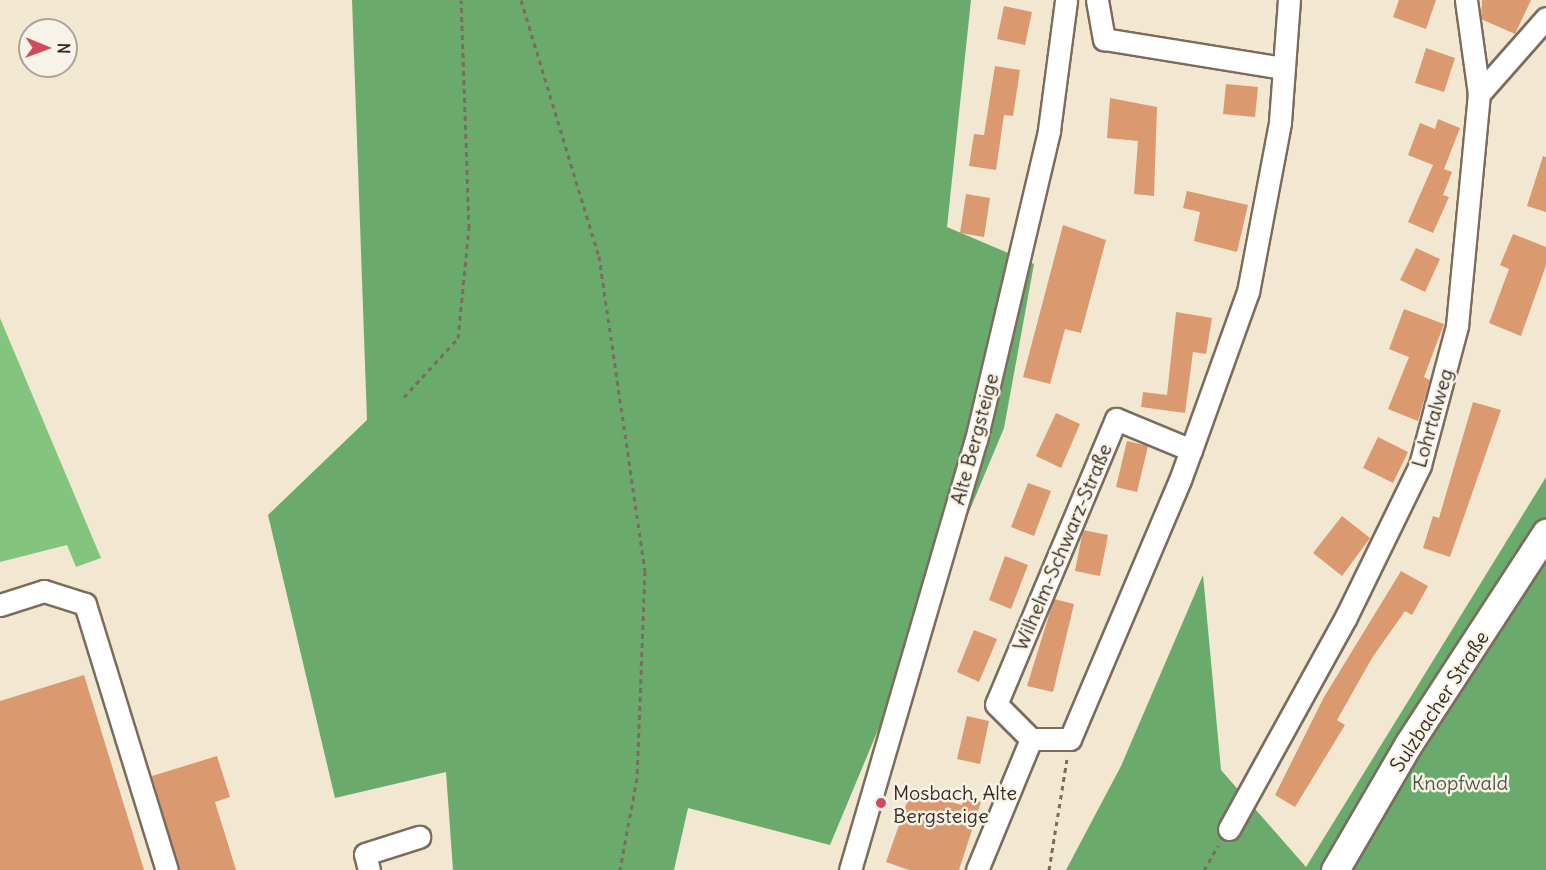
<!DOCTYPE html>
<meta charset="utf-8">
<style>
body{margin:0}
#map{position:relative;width:1546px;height:870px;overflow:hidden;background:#f2e8d1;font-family:Delius,sans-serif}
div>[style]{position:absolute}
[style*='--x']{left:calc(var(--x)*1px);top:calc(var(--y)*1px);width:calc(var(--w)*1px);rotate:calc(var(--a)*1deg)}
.green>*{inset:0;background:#83c57e}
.forest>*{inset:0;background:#6aaa6d}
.building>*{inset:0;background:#db9970}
.path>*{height:3px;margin-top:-1.5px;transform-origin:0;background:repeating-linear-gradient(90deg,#7b6c5d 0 4.5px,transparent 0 9px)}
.roads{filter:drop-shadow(2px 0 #7b6c5d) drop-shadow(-2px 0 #7b6c5d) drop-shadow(0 2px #7b6c5d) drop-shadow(0 -2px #7b6c5d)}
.minor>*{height:21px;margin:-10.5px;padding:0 10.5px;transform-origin:10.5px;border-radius:10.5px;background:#fff}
.major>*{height:27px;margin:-13.5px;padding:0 13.5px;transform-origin:13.5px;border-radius:13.5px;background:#fff}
.dots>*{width:16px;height:16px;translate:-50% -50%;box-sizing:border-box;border:3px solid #f7f3e8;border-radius:50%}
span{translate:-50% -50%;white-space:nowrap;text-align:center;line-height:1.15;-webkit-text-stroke:5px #f7f3e8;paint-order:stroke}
.street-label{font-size:20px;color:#3b2a1e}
.park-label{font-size:20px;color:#51583b}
.poi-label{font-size:20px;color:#3b2a1e}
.left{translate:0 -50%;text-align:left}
.north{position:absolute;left:18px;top:18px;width:60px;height:60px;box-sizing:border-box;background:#f7f3e8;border:2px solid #aca397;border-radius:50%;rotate:91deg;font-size:16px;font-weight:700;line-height:24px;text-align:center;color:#3b2a1e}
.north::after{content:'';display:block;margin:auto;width:21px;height:27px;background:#d1495b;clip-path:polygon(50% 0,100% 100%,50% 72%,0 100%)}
</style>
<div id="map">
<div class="green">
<div style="clip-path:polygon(0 318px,101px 558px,76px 567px,67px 545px,0 562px)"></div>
</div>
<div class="forest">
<div style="clip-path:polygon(352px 0,971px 0,947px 227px,1034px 264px,1004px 428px,830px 845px,688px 808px,674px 870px,453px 870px,446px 772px,335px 798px,268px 515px,367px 420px)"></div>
<div style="clip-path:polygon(1546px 477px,1546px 870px,1066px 870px,1121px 766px,1203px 575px,1221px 770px,1306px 867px)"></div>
</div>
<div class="building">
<div style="clip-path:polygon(1399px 0,1436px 0,1426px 29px,1393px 17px)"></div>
<div style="clip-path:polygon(1482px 0,1531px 0,1515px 34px,1481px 19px)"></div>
<div style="clip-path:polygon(1004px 6px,1032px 12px,1025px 45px,997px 39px)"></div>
<div style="clip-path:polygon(1426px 48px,1455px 58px,1444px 92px,1415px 83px)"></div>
<div style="clip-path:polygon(995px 66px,1020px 70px,1013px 116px,1004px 115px,996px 170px,969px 166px,974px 134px,984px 135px)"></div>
<div style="clip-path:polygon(1226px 84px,1258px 87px,1255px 117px,1223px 114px)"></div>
<div style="clip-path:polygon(1110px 98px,1157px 107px,1154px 196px,1134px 194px,1138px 141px,1107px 138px)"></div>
<div style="clip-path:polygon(1438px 119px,1460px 128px,1444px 169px,1452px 172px,1443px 195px,1449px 197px,1433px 233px,1408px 222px,1433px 165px,1408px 155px,1420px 123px,1435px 129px)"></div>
<div style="clip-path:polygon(1543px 156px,1546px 157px,1546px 212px,1527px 206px)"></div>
<div style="clip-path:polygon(1187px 191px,1248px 205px,1237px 252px,1194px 241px,1200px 212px,1183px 208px)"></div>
<div style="clip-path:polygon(966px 194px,990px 198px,984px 237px,960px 233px)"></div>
<div style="clip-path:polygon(1063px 225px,1106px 240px,1081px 333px,1065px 329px,1050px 384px,1023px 377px)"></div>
<div style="clip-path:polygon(1513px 234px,1546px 247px,1546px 265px,1521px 336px,1489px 323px,1509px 269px,1500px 265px)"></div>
<div style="clip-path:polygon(1416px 248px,1440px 259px,1425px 292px,1400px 280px)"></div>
<div style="clip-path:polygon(1404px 309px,1444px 324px,1424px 377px,1430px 380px,1418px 421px,1388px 409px,1409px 357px,1389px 349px)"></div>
<div style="clip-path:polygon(1176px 312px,1212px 318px,1206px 354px,1193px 352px,1185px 413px,1141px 407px,1143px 392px,1167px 395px)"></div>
<div style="clip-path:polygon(1473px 402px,1501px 410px,1450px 557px,1423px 548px,1433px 516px,1439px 518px)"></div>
<div style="clip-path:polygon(1056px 413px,1080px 424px,1061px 468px,1036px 456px)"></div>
<div style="clip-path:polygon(1378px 437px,1408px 452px,1393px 483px,1363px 468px)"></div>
<div style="clip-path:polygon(1127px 441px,1148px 446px,1137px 492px,1116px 487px)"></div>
<div style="clip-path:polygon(1028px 483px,1051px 491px,1034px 536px,1011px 527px)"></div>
<div style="clip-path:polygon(1342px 516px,1370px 538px,1342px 576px,1313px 553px)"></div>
<div style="clip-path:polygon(1083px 530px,1108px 535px,1100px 576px,1075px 571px)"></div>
<div style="clip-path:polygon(1005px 556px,1028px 565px,1011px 609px,989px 600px)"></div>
<div style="clip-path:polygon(1401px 571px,1428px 586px,1412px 615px,1405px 611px,1372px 658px,1337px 720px,1345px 725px,1295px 807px,1275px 795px,1324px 697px)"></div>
<div style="clip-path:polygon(1054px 599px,1074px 604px,1053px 692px,1027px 686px)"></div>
<div style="clip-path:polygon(974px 630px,997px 639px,979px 682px,957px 672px)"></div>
<div style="clip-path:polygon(84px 675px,144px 870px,0 870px,0 701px)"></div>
<div style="clip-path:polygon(967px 716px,989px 721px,980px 764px,957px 759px)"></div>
<div style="clip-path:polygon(217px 756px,230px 797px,215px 802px,236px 870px,179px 870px,152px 776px)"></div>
<div style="clip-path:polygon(911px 791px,962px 805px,964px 798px,981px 802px,959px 870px,909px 870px,886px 862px)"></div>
</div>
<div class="path">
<div style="--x:521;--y:0;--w:268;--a:73.1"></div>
<div style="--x:599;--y:256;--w:318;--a:81.7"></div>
<div style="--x:645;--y:571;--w:207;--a:92.2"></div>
<div style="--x:637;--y:778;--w:94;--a:100.5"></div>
<div style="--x:404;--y:397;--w:80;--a:-47.5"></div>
<div style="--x:458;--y:338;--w:111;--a:-84.3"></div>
<div style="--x:469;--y:228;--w:228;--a:-92"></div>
<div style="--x:1049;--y:870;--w:112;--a:-80.8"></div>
<div style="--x:1204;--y:870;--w:28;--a:-60"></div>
</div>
<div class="roads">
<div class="minor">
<div style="--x:1097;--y:0;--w:40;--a:80"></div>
<div style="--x:1104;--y:39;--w:182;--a:9.2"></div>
<div style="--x:1479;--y:94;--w:101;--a:-48.6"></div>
<div style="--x:1191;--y:450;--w:81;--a:-157.5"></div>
<div style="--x:1116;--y:419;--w:309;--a:112.8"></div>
<div style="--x:996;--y:704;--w:49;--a:45"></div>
<div style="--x:1031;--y:739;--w:39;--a:0"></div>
<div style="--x:1070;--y:739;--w:281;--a:-67"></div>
<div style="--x:1180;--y:480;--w:32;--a:-70"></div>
<div style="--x:1191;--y:450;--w:168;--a:-70.2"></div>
<div style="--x:1248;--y:292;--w:173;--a:-79.3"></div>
<div style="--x:1280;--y:122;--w:122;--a:-85.8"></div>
<div style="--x:0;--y:605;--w:46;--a:-17.7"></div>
<div style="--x:44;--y:591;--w:43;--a:17.6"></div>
<div style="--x:85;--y:604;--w:278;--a:72.9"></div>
<div style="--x:1229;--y:829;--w:242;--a:-61.1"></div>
<div style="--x:1346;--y:617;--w:169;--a:-64"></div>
<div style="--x:1420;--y:465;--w:144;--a:-75.1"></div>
<div style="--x:1457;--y:326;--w:233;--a:-84.6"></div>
<div style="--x:1479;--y:94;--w:95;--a:-97.9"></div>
<div style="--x:369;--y:870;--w:16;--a:-104"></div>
<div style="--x:365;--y:854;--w:57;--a:-17.5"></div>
<div style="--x:850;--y:870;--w:448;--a:-73.7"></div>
<div style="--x:976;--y:440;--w:318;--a:-76.7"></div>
<div style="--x:1049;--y:130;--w:131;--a:-82.5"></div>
<div style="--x:977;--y:870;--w:142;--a:-67.6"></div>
</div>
<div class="major">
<div style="--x:1335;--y:870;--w:147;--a:-59.8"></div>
<div style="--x:1409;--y:743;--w:251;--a:-56.9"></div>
</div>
</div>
<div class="dots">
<div style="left:881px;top:803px;background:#d1495b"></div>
</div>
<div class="street-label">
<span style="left:1432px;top:418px;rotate:-74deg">Lohrtalweg</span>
<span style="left:974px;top:439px;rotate:-75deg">Alte Bergsteige</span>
<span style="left:1062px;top:547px;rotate:-67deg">Wilhelm-Schwarz-Straße</span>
<span style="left:1439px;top:701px;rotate:-57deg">Sulzbacher Straße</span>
</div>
<div class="park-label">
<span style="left:1460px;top:782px">Knopfwald</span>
</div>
<div class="poi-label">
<span class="left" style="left:893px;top:804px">Mosbach, Alte<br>Bergsteige</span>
</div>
<div class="north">N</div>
</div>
